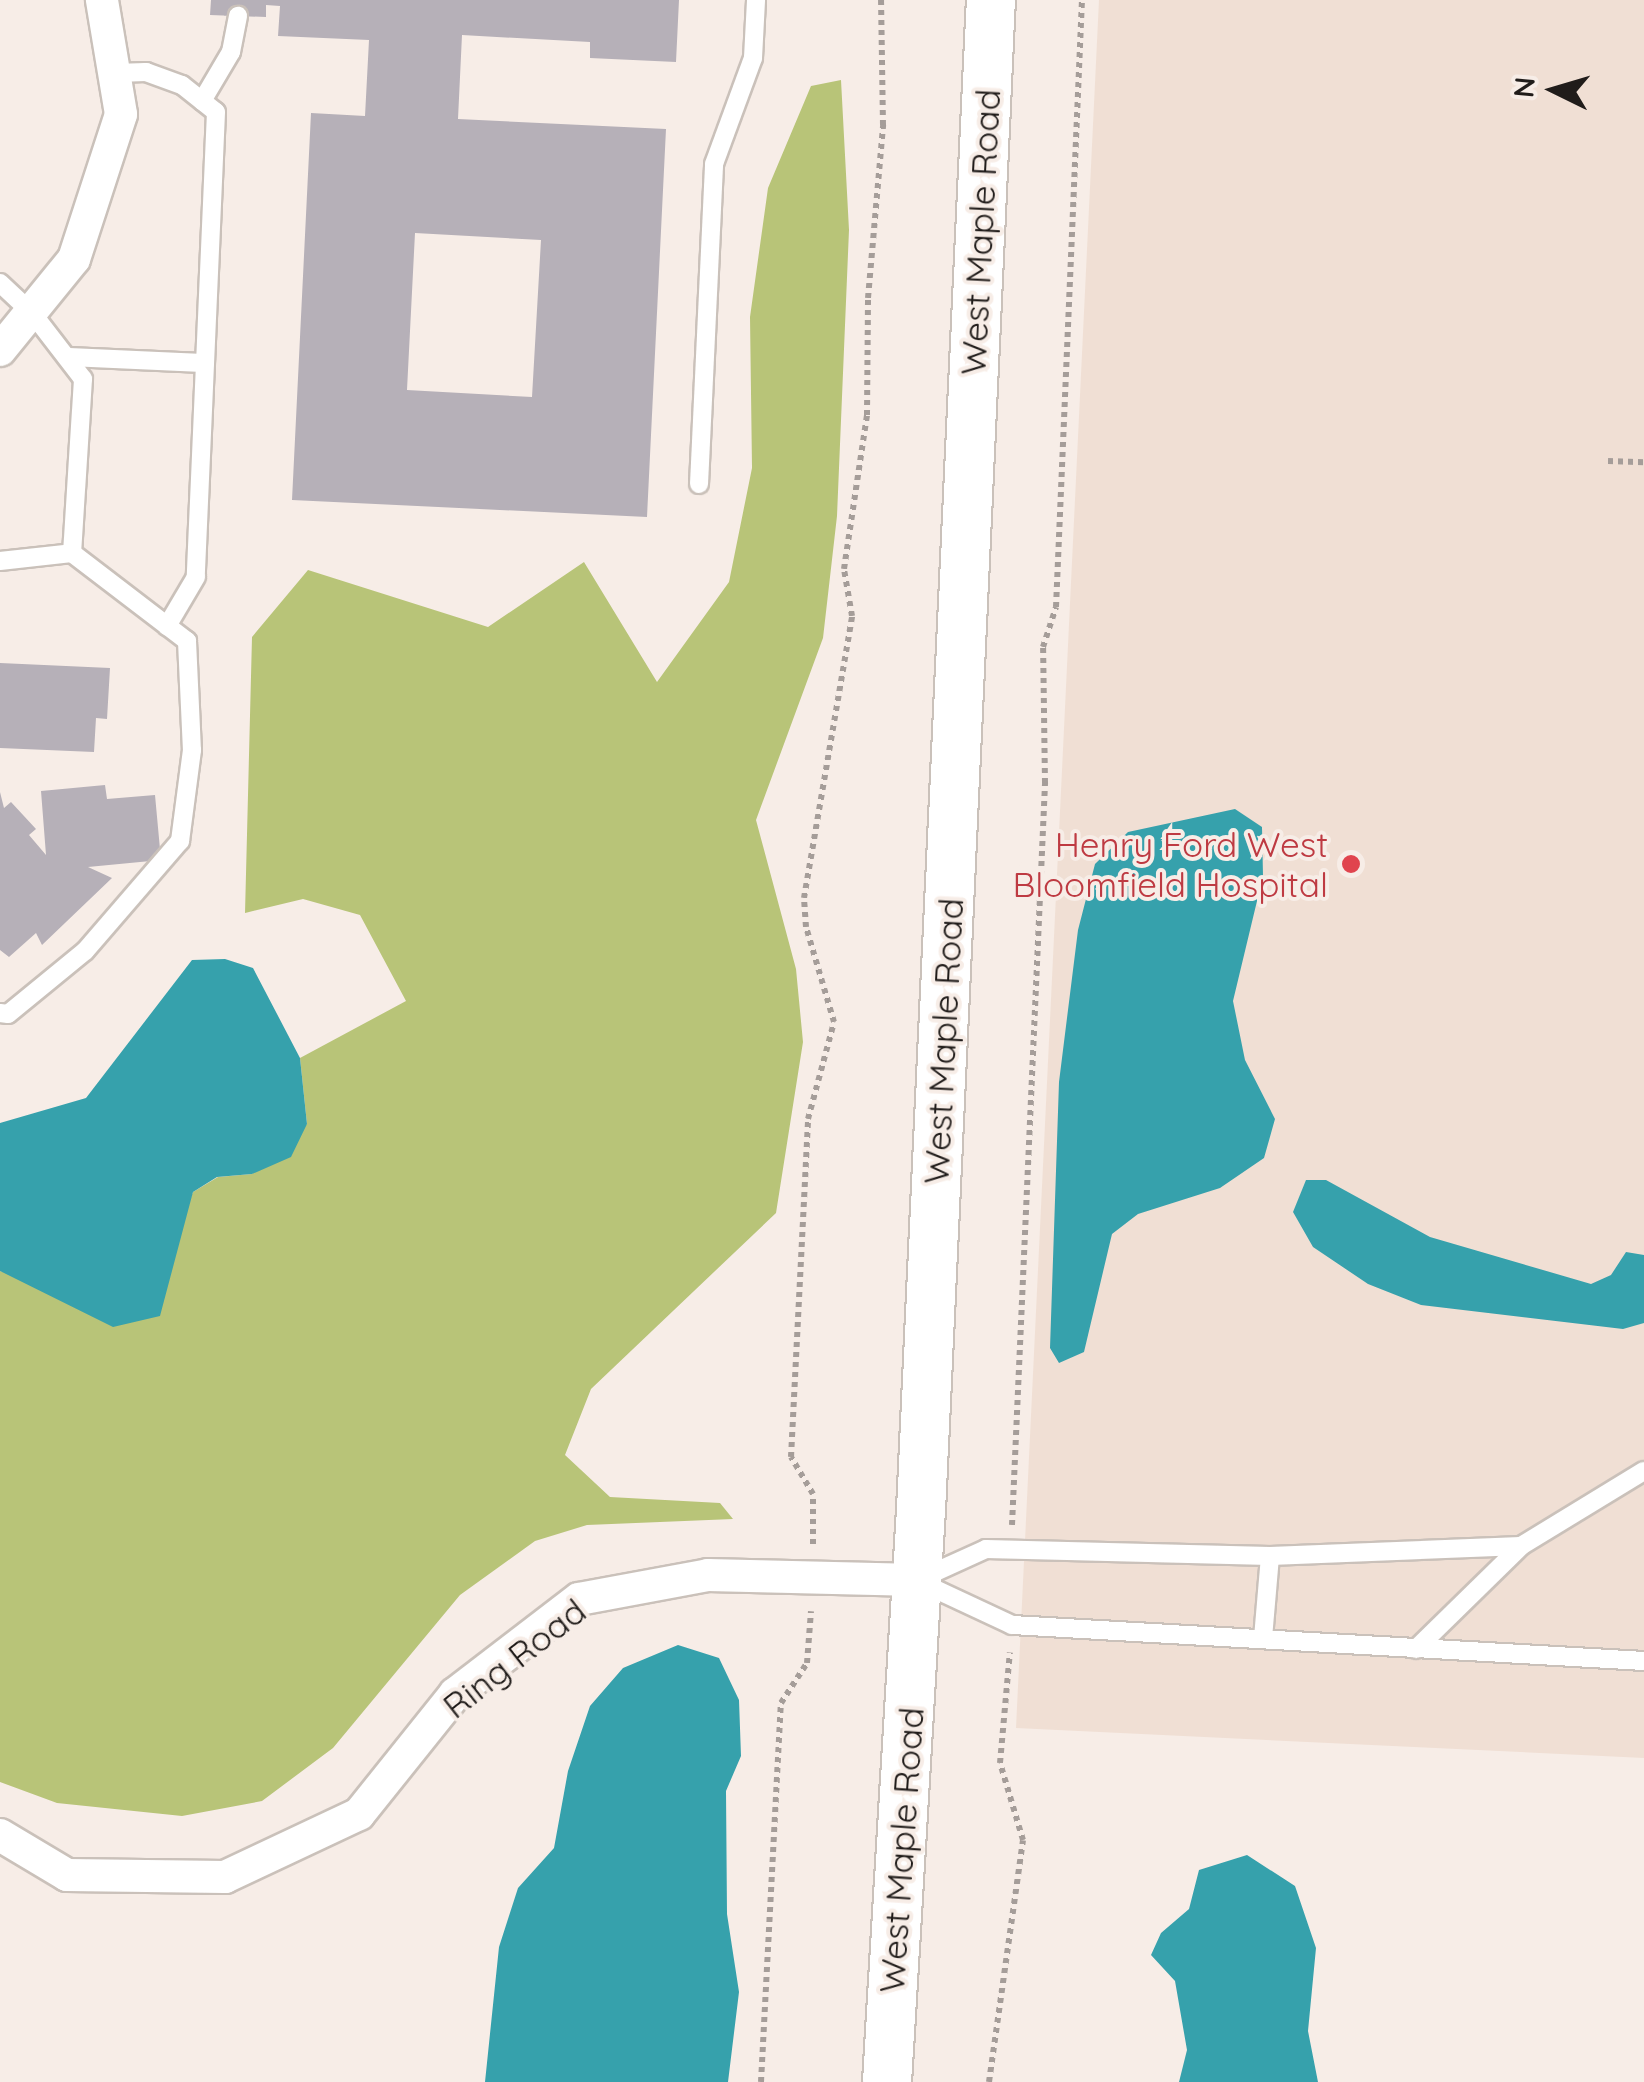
<!DOCTYPE html>
<style>
body{margin:0}
#map{position:relative;width:1644px;height:2082px;overflow:hidden;background:#f7ede7;font-family:Quicksand,sans-serif}
div>[style]{position:absolute}
[style*='--x']{left:calc(var(--x)*1px);top:calc(var(--y)*1px);width:calc(var(--w)*1px);rotate:calc(var(--a)*1deg)}
.built>*{inset:0;background:#f0dfd4}
.green>*{inset:0;background:#b8c478}
.water>*{inset:0;background:#36a1ac}
.building>*{inset:0;background:#b6b0b8}
.path>*{height:6px;margin-top:-3px;transform-origin:0;background:repeating-linear-gradient(90deg,#a59d99 0 5px,transparent 0 10px)}
.roads{filter:drop-shadow(2px 0 #cac1ba) drop-shadow(-2px 0 #cac1ba) drop-shadow(0 2px #cac1ba) drop-shadow(0 -2px #cac1ba)}
.lane>*{height:18px;margin:-9px;padding:0 9px;transform-origin:9px;border-radius:9px;background:#fff}
.street>*{height:32px;margin:-16px;padding:0 16px;transform-origin:16px;border-radius:16px;background:#fff}
.secondary>*{height:48px;margin:-24px;padding:0 24px;transform-origin:24px;border-radius:24px;background:#fff}
.dots>*{width:28px;height:28px;translate:-50% -50%;box-sizing:border-box;border:5px solid #f7ede7;border-radius:50%}
span{translate:-50% -50%;white-space:nowrap;text-align:center;line-height:1.15;-webkit-text-stroke:8px #f7ede7;paint-order:stroke}
.street-label{font-size:35px;color:#201c1a}
.health-label{font-size:35px;color:#be3a42}
.right{translate:-100% -50%;text-align:right}
.north{position:absolute;left:1504px;top:40px;width:100px;height:100px;-webkit-text-stroke:8px #f7ede7;paint-order:stroke;rotate:275deg;font-size:28px;font-weight:700;line-height:40px;text-align:center;color:#201c1a}
.north::after{content:'';display:block;margin:auto;width:35px;height:45px;background:#201c1a;clip-path:polygon(50% 0,100% 100%,50% 72%,0 100%)}
</style>
<div id="map">
<div class="built">
<div style="clip-path:polygon(1099px 0,1644px 0,1644px 1758px,1016px 1728px)"></div>
</div>
<div class="green">
<div style="clip-path:polygon(841px 80px,849px 230px,837px 516px,823px 638px,756px 820px,796px 969px,803px 1042px,776px 1213px,591px 1389px,565px 1455px,610px 1497px,720px 1503px,733px 1519px,587px 1525px,535px 1541px,460px 1595px,333px 1748px,262px 1801px,182px 1816px,57px 1803px,0 1782px,0 1271px,16px 1276px,184px 1214px,193px 1192px,218px 1177px,252px 1174px,307px 1124px,300px 1058px,406px 1001px,360px 915px,303px 899px,245px 913px,252px 637px,308px 570px,488px 627px,584px 562px,657px 682px,729px 582px,752px 468px,750px 317px,768px 188px,811px 86px)"></div>
</div>
<div class="water">
<div style="clip-path:polygon(1235px 809px,1262px 827px,1263px 876px,1233px 1001px,1245px 1060px,1275px 1119px,1264px 1158px,1220px 1188px,1138px 1214px,1112px 1234px,1084px 1352px,1059px 1363px,1050px 1348px,1059px 1082px,1078px 930px,1095px 864px,1128px 832px)"></div>
<div style="clip-path:polygon(225px 959px,253px 968px,300px 1058px,307px 1124px,291px 1157px,252px 1174px,217px 1177px,193px 1192px,160px 1316px,113px 1327px,0 1271px,0 1123px,86px 1098px,192px 960px)"></div>
<div style="clip-path:polygon(1306px 1180px,1326px 1180px,1430px 1237px,1591px 1284px,1611px 1275px,1626px 1252px,1644px 1255px,1644px 1323px,1623px 1329px,1421px 1305px,1368px 1284px,1313px 1247px,1293px 1212px)"></div>
<div style="clip-path:polygon(678px 1645px,719px 1658px,739px 1700px,741px 1756px,726px 1791px,727px 1914px,739px 1992px,728px 2082px,485px 2082px,499px 1947px,518px 1888px,554px 1848px,568px 1771px,590px 1706px,623px 1668px)"></div>
<div style="clip-path:polygon(1247px 1855px,1295px 1886px,1316px 1948px,1308px 2031px,1318px 2082px,1179px 2082px,1187px 2050px,1175px 1981px,1151px 1955px,1161px 1933px,1189px 1909px,1199px 1870px)"></div>
</div>
<div class="building">
<div style="clip-path:polygon(evenodd,211px 0,679px 0,676px 62px,590px 58px,590px 42px,462px 35px,458px 119px,666px 129px,647px 517px,292px 500px,311px 113px,365px 116px,369px 40px,278px 36px,280px 6px,266px 5px,266px 17px,210px 15px,211px 0,415px 233px,541px 240px,532px 397px,407px 390px,415px 233px)"></div>
<div style="clip-path:polygon(0 663px,110px 668px,107px 719px,96px 718px,94px 752px,0 748px)"></div>
<div style="clip-path:polygon(105px 785px,107px 799px,155px 795px,161px 860px,88px 867px,112px 878px,42px 945px,36px 933px,9px 957px,0 950px,0 792px,4px 808px,11px 802px,36px 829px,29px 835px,46px 855px,41px 791px)"></div>
</div>
<div class="path">
<div style="--x:1608;--y:461;--w:36;--a:2"></div>
<div style="--x:1012;--y:1525;--w:743;--a:-87.45"></div>
<div style="--x:1045;--y:783;--w:136;--a:-90.8"></div>
<div style="--x:1043;--y:647;--w:42;--a:-72"></div>
<div style="--x:1056;--y:607;--w:608;--a:-87.55"></div>
<div style="--x:813;--y:1544;--w:50;--a:-90"></div>
<div style="--x:813;--y:1494;--w:43;--a:-120.7"></div>
<div style="--x:791;--y:1457;--w:338;--a:-87.1"></div>
<div style="--x:808;--y:1119;--w:100;--a:-75"></div>
<div style="--x:834;--y:1022;--w:99;--a:-106.4"></div>
<div style="--x:806;--y:927;--w:29;--a:-94"></div>
<div style="--x:804;--y:898;--w:286;--a:-80.3"></div>
<div style="--x:852;--y:616;--w:48;--a:-99.7"></div>
<div style="--x:844;--y:569;--w:156;--a:-81.5"></div>
<div style="--x:867;--y:415;--w:117;--a:-89.5"></div>
<div style="--x:868;--y:298;--w:174;--a:-85"></div>
<div style="--x:883;--y:125;--w:125;--a:-90.9"></div>
<div style="--x:761;--y:2082;--w:380;--a:-87"></div>
<div style="--x:781;--y:1703;--w:48;--a:-57"></div>
<div style="--x:807;--y:1663;--w:52;--a:-85.6"></div>
<div style="--x:989;--y:2082;--w:244;--a:-82"></div>
<div style="--x:1023;--y:1840;--w:80;--a:-106.6"></div>
<div style="--x:1000;--y:1763;--w:111;--a:-84.9"></div>
</div>
<div class="roads">
<div class="lane">
<div style="--x:116;--y:73;--w:30;--a:-2"></div>
<div style="--x:146;--y:72;--w:38;--a:20"></div>
<div style="--x:182;--y:85;--w:43;--a:38.5"></div>
<div style="--x:216;--y:112;--w:465;--a:92.5"></div>
<div style="--x:196;--y:577;--w:57;--a:120.6"></div>
<div style="--x:202;--y:101;--w:57;--a:-59.4"></div>
<div style="--x:231;--y:52;--w:37;--a:-79"></div>
<div style="--x:0;--y:283;--w:45;--a:43.2"></div>
<div style="--x:33;--y:314;--w:82;--a:52.4"></div>
<div style="--x:83;--y:379;--w:174;--a:93.6"></div>
<div style="--x:67;--y:357;--w:138;--a:2.5"></div>
<div style="--x:699;--y:484;--w:320;--a:-87.3"></div>
<div style="--x:714;--y:164;--w:113;--a:-69.8"></div>
<div style="--x:753;--y:58;--w:58;--a:-87"></div>
<div style="--x:0;--y:561;--w:72;--a:-6.3"></div>
<div style="--x:72;--y:553;--w:145;--a:37.4"></div>
<div style="--x:187;--y:641;--w:109;--a:87.4"></div>
<div style="--x:192;--y:750;--w:92;--a:97.5"></div>
<div style="--x:180;--y:841;--w:145;--a:130.8"></div>
<div style="--x:85;--y:951;--w:99;--a:140.7"></div>
<div style="--x:8;--y:1014;--w:8;--a:-173"></div>
<div style="--x:922;--y:1578;--w:70;--a:-24.4"></div>
<div style="--x:986;--y:1549;--w:284;--a:1.4"></div>
<div style="--x:1270;--y:1556;--w:251;--a:-2.3"></div>
<div style="--x:922;--y:1583;--w:99;--a:25"></div>
<div style="--x:1012;--y:1625;--w:633;--a:3.26"></div>
<div style="--x:1263;--y:1638;--w:82;--a:-85.1"></div>
<div style="--x:1416;--y:1649;--w:147;--a:-44.4"></div>
<div style="--x:1521;--y:1546;--w:144;--a:-31.4"></div>
</div>
<div class="street">
<div style="--x:0;--y:350;--w:117;--a:-50.9"></div>
<div style="--x:74;--y:259;--w:152;--a:-72"></div>
<div style="--x:121;--y:114;--w:116;--a:-99.5"></div>
<div style="--x:0;--y:1835;--w:78;--a:30.8"></div>
<div style="--x:67;--y:1875;--w:158;--a:0.7"></div>
<div style="--x:225;--y:1877;--w:148;--a:-25.2"></div>
<div style="--x:359;--y:1814;--w:154;--a:-51.3"></div>
<div style="--x:455;--y:1694;--w:156;--a:-37.5"></div>
<div style="--x:579;--y:1599;--w:131;--a:-10.5"></div>
<div style="--x:708;--y:1575;--w:209;--a:1.4"></div>
</div>
<div class="secondary">
<div style="--x:887;--y:2082;--w:573;--a:-86.6"></div>
<div style="--x:921;--y:1510;--w:1512;--a:-87.35"></div>
</div>
</div>
<div class="dots">
<div style="left:1351px;top:864px;background:#e0444e"></div>
</div>
<div class="street-label">
<span style="left:980px;top:232px;rotate:-87deg">West Maple Road</span>
<span style="left:943px;top:1041px;rotate:-87deg">West Maple Road</span>
<span style="left:514px;top:1658px;rotate:-38deg">Ring Road</span>
<span style="left:901px;top:1850px;rotate:-86deg">West Maple Road</span>
</div>
<div class="health-label">
<span class="right" style="left:1328px;top:864px">Henry Ford West<br>Bloomfield Hospital</span>
</div>
<div class="north">N</div>
</div>
